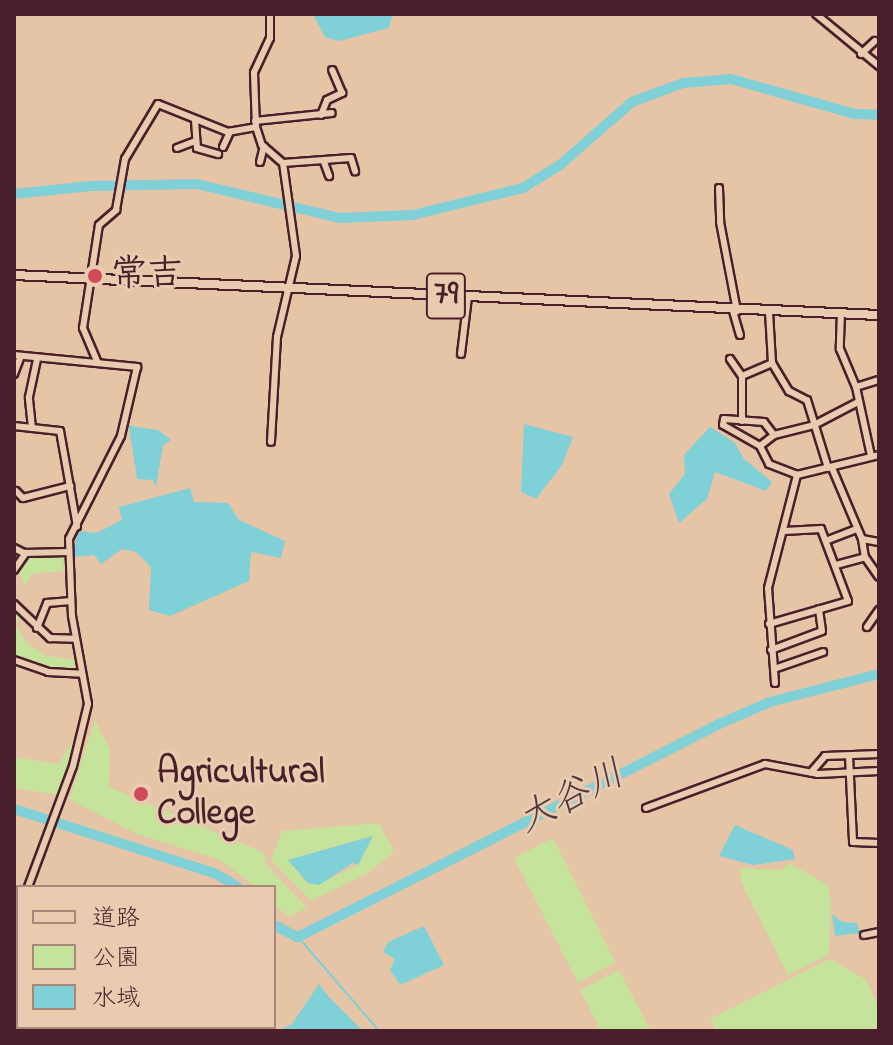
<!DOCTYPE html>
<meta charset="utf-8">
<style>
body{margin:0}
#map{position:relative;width:893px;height:1045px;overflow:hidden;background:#e6c4a6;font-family:"Indie Flower","Klee One",sans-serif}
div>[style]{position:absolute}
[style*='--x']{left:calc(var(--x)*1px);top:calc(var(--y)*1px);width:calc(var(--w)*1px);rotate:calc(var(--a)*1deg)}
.green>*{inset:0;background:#c5e39b}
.water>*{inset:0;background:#7fd0d7}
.stream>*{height:2px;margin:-1px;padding:0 1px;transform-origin:1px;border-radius:1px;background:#7fd0d7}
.river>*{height:10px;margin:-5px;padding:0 5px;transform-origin:5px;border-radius:5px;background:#7fd0d7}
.roads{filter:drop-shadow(2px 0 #4a1f2b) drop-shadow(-2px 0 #4a1f2b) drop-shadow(0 2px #4a1f2b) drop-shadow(0 -2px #4a1f2b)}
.minor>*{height:6px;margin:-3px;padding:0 3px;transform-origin:3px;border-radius:3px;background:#e9ccaf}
.major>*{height:8px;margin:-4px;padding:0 4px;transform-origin:4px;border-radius:4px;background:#e9ccaf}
.dots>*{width:22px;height:22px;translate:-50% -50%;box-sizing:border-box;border:4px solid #e9ccaf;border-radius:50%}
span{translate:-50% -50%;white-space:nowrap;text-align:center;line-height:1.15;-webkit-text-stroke:6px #e9ccaf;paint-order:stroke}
.shield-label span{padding:2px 6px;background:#e9ccaf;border:2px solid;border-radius:6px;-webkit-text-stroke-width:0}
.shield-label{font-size:34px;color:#4a1f2b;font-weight:700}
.poi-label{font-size:36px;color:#4a1f2b;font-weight:700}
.left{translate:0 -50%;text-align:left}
.water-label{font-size:38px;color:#523a45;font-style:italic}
.frame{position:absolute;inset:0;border:16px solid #4a1f2b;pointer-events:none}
.legend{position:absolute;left:16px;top:885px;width:260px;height:144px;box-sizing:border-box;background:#e9ccaf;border:2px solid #a9877a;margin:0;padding:10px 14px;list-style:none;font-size:24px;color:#4a1f2b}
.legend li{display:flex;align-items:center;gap:16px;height:40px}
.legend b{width:40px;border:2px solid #a9877a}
</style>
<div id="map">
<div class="green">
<div style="clip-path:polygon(64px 555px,63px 571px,31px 574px,25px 586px,19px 569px,29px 556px)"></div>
<div style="clip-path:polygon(14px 606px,21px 615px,16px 624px,28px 645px,48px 656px,75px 660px,74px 671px,49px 669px,14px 656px)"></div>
<div style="clip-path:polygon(95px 720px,110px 750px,109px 787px,263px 852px,267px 865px,307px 908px,288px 917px,274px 904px,274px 887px,256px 887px,220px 860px,137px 834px,69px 799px)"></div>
<div style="clip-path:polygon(79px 730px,59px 795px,14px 788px,14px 757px,59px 764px)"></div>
<div style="clip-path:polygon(evenodd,379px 823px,394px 852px,368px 873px,311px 901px,271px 860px,282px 831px,379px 823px,372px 836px,358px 865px,319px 884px,307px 883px,288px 860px,372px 836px)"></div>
<div style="clip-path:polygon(553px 838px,615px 962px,578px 983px,514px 858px)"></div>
<div style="clip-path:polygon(789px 863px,828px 885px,831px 902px,829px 955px,788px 975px,741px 882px,740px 868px,781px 870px)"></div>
<div style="clip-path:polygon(830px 959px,865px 979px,879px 1006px,879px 1031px,717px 1031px,710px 1019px)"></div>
<div style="clip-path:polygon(619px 970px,651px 1031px,601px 1031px,580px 990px)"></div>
<div style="clip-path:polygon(14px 1001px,18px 1027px,140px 1031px,14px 1031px)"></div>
</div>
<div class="water">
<div style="clip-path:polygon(313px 14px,392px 14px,392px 17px,389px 28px,339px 41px,325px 37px)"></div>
<div style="clip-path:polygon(524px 424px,573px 437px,562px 465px,536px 499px,521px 492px)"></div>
<div style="clip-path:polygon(129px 426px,158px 430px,171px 440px,163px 445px,156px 487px,153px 480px,137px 479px)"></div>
<div style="clip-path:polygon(710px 427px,735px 443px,744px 459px,772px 482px,766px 491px,715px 472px,707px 499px,679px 523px,669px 494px,685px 474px,684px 455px)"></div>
<div style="clip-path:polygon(190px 488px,194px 502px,228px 503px,239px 520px,285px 541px,281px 558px,251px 552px,249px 581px,170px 616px,149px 610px,151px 567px,136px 552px,122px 549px,101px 564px,94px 555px,72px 557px,78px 531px,97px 533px,122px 520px,119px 507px)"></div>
<div style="clip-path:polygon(735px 825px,793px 850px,795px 859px,753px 865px,719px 856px)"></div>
<div style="clip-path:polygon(373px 836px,358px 865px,353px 863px,319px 885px,308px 883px,288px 860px)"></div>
<div style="clip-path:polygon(832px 914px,842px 922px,857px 923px,860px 933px,835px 936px)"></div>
<div style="clip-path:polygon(424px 926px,444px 965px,400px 985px,390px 970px,395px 959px,383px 952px,388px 942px)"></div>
<div style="clip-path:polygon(319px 984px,329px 997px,363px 1031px,277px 1031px,292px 1024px)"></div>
</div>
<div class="stream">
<div style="--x:298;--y:937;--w:124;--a:49.2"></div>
</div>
<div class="river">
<div style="--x:14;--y:194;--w:77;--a:-5.9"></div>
<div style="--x:91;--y:186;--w:106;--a:-1.1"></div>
<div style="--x:197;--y:184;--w:147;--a:13.4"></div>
<div style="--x:340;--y:218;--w:73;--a:-2.4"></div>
<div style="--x:413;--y:215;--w:113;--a:-13.8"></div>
<div style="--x:523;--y:188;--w:44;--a:-31.9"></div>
<div style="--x:560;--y:165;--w:96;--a:-41.2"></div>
<div style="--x:632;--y:102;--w:54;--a:-20.4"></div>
<div style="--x:683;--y:83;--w:48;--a:-4.8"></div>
<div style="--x:731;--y:79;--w:129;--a:15.8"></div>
<div style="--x:855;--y:114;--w:24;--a:2"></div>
<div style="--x:14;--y:809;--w:212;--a:17.8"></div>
<div style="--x:216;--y:874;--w:26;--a:31"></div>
<div style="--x:274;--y:925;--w:27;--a:27"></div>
<div style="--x:298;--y:937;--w:470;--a:-26.8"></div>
<div style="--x:717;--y:725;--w:58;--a:-23.5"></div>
<div style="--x:770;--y:702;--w:113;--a:-14.4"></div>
</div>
<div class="roads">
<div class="minor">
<div style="--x:270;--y:14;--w:24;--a:90"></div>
<div style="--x:270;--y:38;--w:38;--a:115"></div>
<div style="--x:254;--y:73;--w:54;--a:87.9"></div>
<div style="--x:256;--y:127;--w:19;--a:72"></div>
<div style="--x:262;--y:145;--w:28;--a:41"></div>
<div style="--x:283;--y:163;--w:94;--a:82"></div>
<div style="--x:296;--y:256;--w:83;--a:103.2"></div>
<div style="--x:277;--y:337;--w:105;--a:93.3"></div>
<div style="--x:816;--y:14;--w:82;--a:39.5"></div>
<div style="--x:861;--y:54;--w:19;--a:-43"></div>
<div style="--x:321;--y:115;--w:16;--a:-68"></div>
<div style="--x:327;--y:100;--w:17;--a:-25"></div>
<div style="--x:342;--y:93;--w:25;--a:-113"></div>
<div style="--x:195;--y:120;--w:28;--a:86"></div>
<div style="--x:197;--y:148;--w:22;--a:16"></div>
<div style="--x:255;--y:121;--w:77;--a:-5.9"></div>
<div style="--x:223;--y:147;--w:17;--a:-65"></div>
<div style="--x:177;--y:148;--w:19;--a:-21"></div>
<div style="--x:260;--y:162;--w:16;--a:-76"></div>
<div style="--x:324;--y:162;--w:15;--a:70"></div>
<div style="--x:283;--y:163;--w:68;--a:-4.2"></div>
<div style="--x:351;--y:158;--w:14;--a:73"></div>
<div style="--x:719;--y:188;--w:34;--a:88"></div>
<div style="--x:720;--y:222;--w:91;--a:79.2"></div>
<div style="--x:733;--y:311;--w:25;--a:74"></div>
<div style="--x:769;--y:312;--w:51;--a:86.6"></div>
<div style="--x:772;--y:363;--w:33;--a:59"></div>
<div style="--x:789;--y:391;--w:20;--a:27"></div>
<div style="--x:807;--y:400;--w:71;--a:72.8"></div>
<div style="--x:841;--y:312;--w:37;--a:92"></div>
<div style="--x:840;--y:349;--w:41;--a:67.2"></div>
<div style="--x:856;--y:387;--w:71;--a:77.7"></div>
<div style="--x:461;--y:354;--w:57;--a:-83"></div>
<div style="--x:14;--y:355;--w:124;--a:5.6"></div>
<div style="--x:137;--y:367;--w:71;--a:103.1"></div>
<div style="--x:121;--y:436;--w:115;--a:116.8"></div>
<div style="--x:69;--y:539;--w:77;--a:87.8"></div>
<div style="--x:72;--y:616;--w:89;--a:79.7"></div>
<div style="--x:88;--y:704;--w:64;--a:103.6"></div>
<div style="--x:73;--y:766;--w:129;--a:110.4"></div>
<div style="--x:730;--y:359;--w:21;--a:55"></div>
<div style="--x:742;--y:376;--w:45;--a:90"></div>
<div style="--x:97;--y:361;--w:36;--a:-113"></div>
<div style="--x:83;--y:328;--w:104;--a:-81.2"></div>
<div style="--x:99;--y:225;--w:23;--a:-41"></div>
<div style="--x:116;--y:210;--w:52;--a:-80"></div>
<div style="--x:125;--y:159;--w:64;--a:-59"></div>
<div style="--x:158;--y:104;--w:75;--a:21.8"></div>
<div style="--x:228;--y:132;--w:28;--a:-10"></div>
<div style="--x:14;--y:374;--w:19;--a:-69"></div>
<div style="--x:742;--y:376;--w:33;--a:-23"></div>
<div style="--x:856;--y:387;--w:24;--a:-17"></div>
<div style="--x:14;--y:426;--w:46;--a:6.2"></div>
<div style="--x:60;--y:431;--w:97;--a:79.9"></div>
<div style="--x:32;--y:428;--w:31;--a:-96"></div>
<div style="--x:29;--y:397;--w:40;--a:-78"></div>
<div style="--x:774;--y:435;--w:16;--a:-128"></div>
<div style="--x:764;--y:422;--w:40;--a:-175.7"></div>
<div style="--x:724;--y:419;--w:6;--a:99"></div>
<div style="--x:723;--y:425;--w:43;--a:29.6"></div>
<div style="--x:760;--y:446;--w:20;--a:63"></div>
<div style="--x:769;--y:464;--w:30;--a:21"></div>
<div style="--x:797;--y:475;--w:84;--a:-13.7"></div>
<div style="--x:760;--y:446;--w:18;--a:-38"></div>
<div style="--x:774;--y:435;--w:41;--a:-14"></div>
<div style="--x:814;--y:425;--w:50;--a:-27.6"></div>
<div style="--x:832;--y:468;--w:77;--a:67.1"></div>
<div style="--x:862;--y:539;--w:17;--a:10"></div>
<div style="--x:16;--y:491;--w:10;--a:45"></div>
<div style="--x:23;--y:498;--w:49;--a:-14.3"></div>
<div style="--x:862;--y:539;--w:18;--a:81"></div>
<div style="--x:865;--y:557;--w:24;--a:55"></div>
<div style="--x:828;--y:540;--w:31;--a:-21"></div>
<div style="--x:14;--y:548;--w:11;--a:27"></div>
<div style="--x:24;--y:553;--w:44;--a:-1.3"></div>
<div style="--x:836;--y:565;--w:30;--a:-15"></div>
<div style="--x:14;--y:570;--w:21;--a:-55"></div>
<div style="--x:14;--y:604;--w:50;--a:43.4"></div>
<div style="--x:50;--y:638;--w:25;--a:2"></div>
<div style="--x:769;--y:624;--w:82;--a:-16.2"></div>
<div style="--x:848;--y:601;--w:77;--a:-110.6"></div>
<div style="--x:821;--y:529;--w:37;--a:177"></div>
<div style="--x:867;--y:627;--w:21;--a:-55"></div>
<div style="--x:37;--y:628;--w:27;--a:-68"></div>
<div style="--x:47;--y:603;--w:24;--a:-5"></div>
<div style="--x:771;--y:650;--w:54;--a:-20.4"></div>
<div style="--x:822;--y:631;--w:22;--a:-98"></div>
<div style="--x:14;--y:660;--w:36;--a:19"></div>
<div style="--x:48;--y:672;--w:34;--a:3"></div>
<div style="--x:774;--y:669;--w:52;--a:-19.1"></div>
<div style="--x:775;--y:683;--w:95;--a:-94.2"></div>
<div style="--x:768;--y:588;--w:117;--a:-75.6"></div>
<div style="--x:849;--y:756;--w:86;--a:87.3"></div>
<div style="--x:853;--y:842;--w:26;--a:2"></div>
<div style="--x:813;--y:770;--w:18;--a:-49"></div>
<div style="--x:825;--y:756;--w:54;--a:-2.1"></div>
<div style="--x:646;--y:808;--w:127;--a:-20.3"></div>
<div style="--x:765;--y:764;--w:54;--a:10.7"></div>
<div style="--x:818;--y:774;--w:61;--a:-2.8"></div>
<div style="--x:14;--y:912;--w:8;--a:-60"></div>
<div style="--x:864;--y:935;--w:15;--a:-11"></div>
<div style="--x:14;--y:984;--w:4;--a:0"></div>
<div style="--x:196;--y:1027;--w:7;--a:34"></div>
</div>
<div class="major">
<div style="--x:14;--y:275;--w:866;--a:2.65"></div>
</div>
</div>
<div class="dots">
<div style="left:95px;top:276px;background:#d1495b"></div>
<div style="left:141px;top:794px;background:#d1495b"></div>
</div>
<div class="shield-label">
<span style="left:446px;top:296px">79</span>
</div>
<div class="poi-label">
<span class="left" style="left:111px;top:276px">常吉</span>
<span class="left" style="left:157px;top:794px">Agricultural<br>College</span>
</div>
<div class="water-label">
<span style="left:572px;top:799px;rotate:-27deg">大谷川</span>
</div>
<div class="frame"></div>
<ul class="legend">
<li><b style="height:10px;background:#e9ccaf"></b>道路</li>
<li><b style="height:22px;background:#c5e39b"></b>公園</li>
<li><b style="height:22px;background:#7fd0d7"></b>水域</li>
</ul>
</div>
